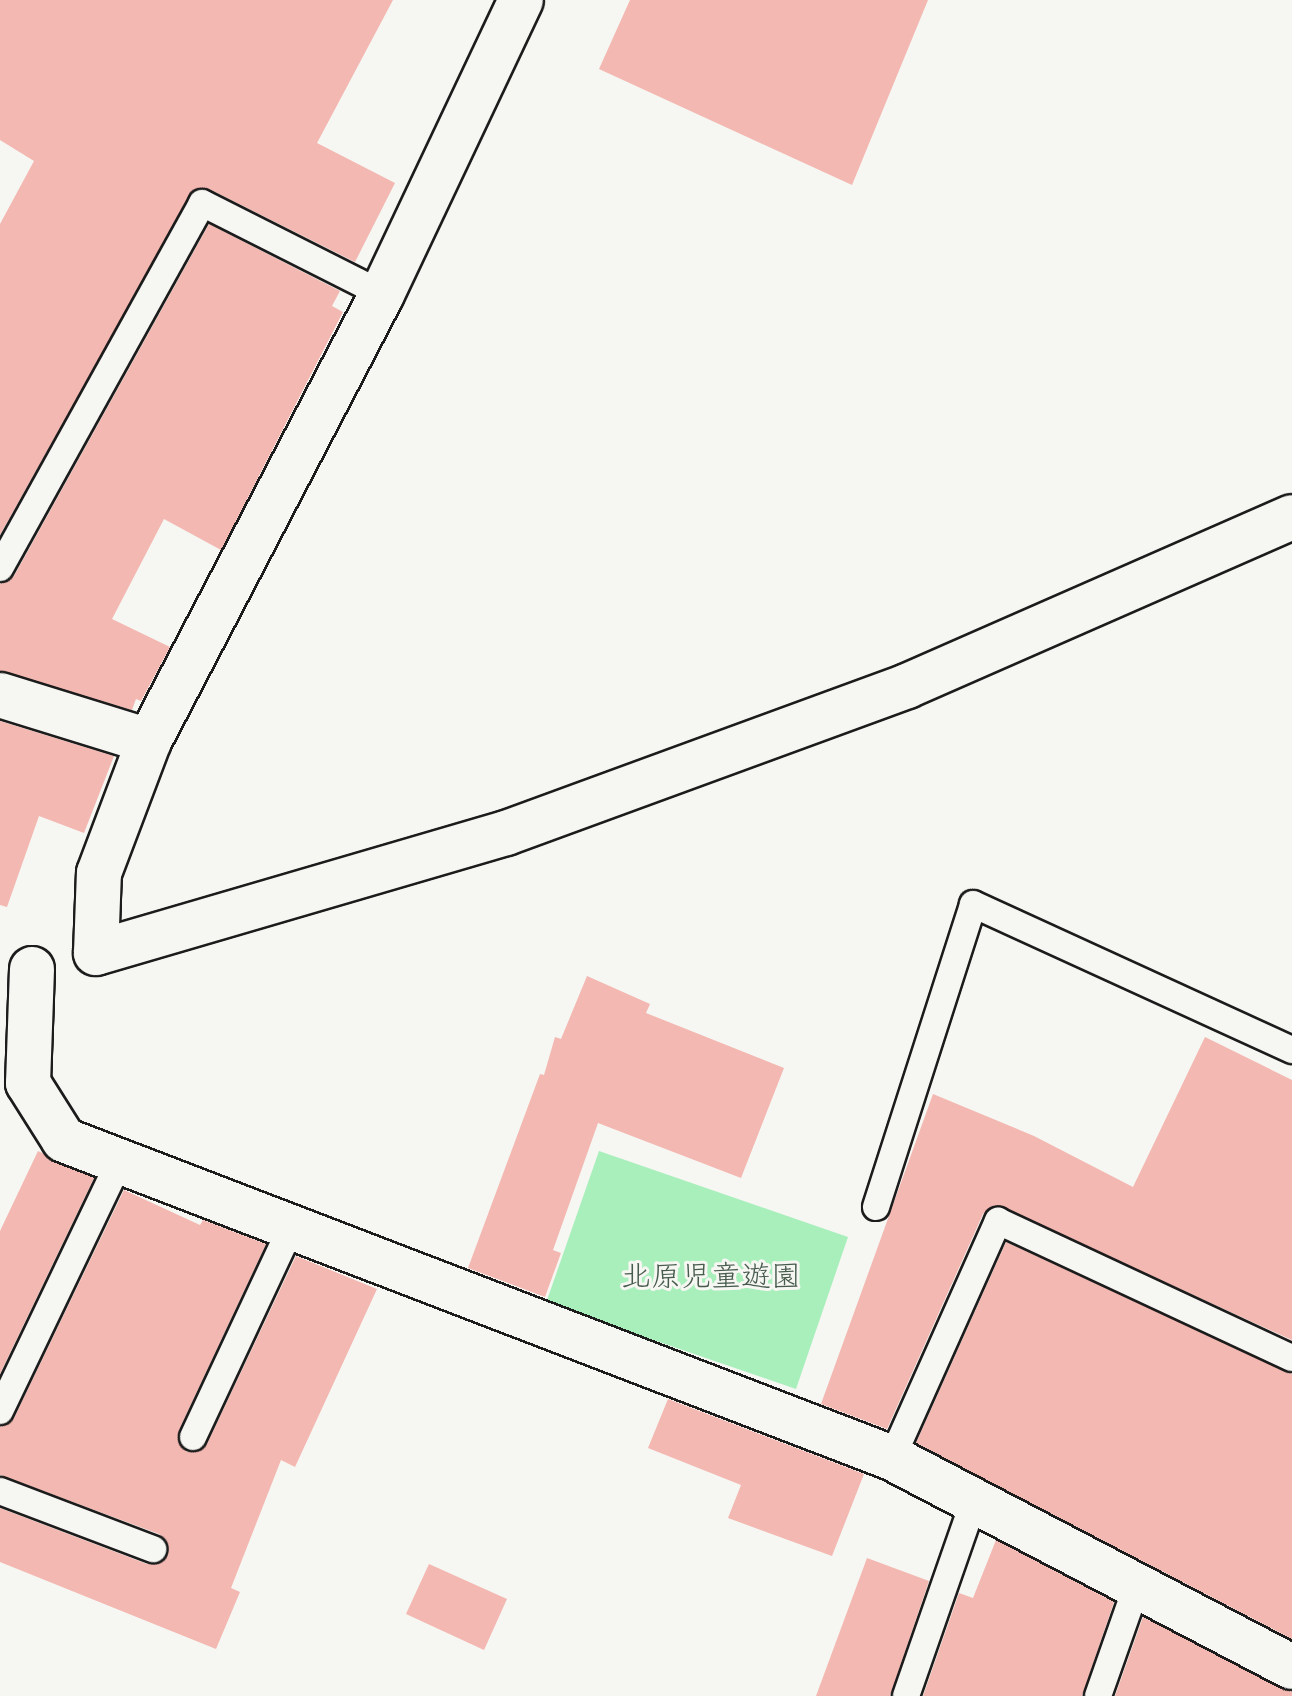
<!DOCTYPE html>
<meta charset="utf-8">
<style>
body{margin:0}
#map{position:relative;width:1292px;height:1696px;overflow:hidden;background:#f6f6f2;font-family:"Patrick Hand","Klee One",sans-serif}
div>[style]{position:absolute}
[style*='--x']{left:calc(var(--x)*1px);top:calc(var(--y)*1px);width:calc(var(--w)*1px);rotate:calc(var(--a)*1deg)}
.green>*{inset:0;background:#a9efbc}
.building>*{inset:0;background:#f3b8b1}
.roads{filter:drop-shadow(2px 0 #1c1c1c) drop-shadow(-2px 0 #1c1c1c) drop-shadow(0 2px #1c1c1c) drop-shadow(0 -2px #1c1c1c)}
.lane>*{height:26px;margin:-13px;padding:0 13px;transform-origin:13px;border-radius:13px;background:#f6f6f2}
.street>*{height:44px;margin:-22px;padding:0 22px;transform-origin:22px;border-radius:22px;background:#f6f6f2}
.secondary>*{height:44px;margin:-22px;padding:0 22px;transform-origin:22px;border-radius:22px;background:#f6f6f2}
span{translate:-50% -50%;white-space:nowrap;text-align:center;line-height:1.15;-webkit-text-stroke:6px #f6f6f2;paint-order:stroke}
.park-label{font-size:30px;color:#465b4c}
</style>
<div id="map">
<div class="green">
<div style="clip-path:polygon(599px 1151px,848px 1237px,796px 1389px,546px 1303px)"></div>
</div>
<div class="building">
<div style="clip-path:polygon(0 0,393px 0,317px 143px,395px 183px,355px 262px,209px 189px,193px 190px,0 535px,0 224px,34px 161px,0 140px)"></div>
<div style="clip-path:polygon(630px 0,928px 0,852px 185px,599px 69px)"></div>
<div style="clip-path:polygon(209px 224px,340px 291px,332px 306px,343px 312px,221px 550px,164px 519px,112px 619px,170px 647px,141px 701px,136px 699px,132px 710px,0 671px,0 584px,14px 576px)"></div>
<div style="clip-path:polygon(0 721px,114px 756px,84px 833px,39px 816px,7px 907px,0 905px)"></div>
<div style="clip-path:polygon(587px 976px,650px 1004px,646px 1013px,784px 1068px,741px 1178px,598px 1123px,553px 1250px,561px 1253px,545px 1297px,468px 1268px,540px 1074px,544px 1075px,555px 1037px,561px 1039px)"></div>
<div style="clip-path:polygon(1205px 1037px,1292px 1080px,1292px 1340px,996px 1205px,983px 1214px,887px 1429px,821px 1404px,933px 1094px,1034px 1136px,1133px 1187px)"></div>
<div style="clip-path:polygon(38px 1151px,94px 1178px,0 1374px,0 1231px)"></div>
<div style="clip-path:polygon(124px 1190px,200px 1225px,203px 1220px,266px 1244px,179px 1430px,180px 1445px,187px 1452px,201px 1450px,207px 1444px,296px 1256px,377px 1289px,295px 1467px,281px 1460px,231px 1588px,240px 1592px,216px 1649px,0 1562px,0 1508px,147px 1564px,162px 1562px,168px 1554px,166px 1540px,159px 1534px,0 1475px,0 1427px,14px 1418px)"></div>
<div style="clip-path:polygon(1006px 1242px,1292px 1374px,1292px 1639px,916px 1443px)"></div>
<div style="clip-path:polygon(668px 1399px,864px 1474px,832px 1556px,728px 1518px,741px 1485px,648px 1448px)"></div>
<div style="clip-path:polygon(996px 1540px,1114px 1602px,1082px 1696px,923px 1696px,959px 1593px,973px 1598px)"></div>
<div style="clip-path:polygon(867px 1558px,929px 1581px,890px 1696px,816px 1696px)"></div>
<div style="clip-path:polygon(429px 1564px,507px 1599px,484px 1650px,406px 1614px)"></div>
<div style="clip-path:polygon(1143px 1617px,1292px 1692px,1292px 1696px,1115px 1696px)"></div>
</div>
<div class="roads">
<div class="lane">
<div style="--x:0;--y:568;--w:417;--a:-61"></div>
<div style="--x:202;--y:203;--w:202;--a:26.8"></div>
<div style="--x:876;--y:1207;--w:318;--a:-72.2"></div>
<div style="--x:973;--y:904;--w:351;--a:24.6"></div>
<div style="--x:0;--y:1411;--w:277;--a:-64.4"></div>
<div style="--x:193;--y:1437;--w:233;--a:-64.9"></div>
<div style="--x:892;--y:1458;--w:260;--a:-65.9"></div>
<div style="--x:998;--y:1221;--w:324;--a:25"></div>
<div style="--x:0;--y:1491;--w:164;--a:20.8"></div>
<div style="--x:906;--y:1696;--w:210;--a:-70.8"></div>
<div style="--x:1098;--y:1696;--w:118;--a:-70.6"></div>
</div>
<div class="street">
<div style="--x:0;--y:695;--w:156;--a:17.2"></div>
<div style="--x:96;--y:953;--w:80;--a:-87.9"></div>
<div style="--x:99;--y:873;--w:141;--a:-69.3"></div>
<div style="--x:149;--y:741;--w:504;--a:-62.47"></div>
<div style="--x:382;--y:294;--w:325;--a:-64.7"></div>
<div style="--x:32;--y:969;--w:114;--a:92"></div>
<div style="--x:28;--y:1083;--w:67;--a:57.7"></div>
<div style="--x:64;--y:1140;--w:887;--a:21.01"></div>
<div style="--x:892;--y:1458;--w:451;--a:27.6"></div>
</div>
<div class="secondary">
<div style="--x:96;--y:953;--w:427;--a:-16.3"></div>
<div style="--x:506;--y:833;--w:427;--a:-20.1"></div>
<div style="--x:907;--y:686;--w:420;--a:-23.7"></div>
</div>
</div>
<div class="park-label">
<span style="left:711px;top:1275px">北原児童遊園</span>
</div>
</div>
